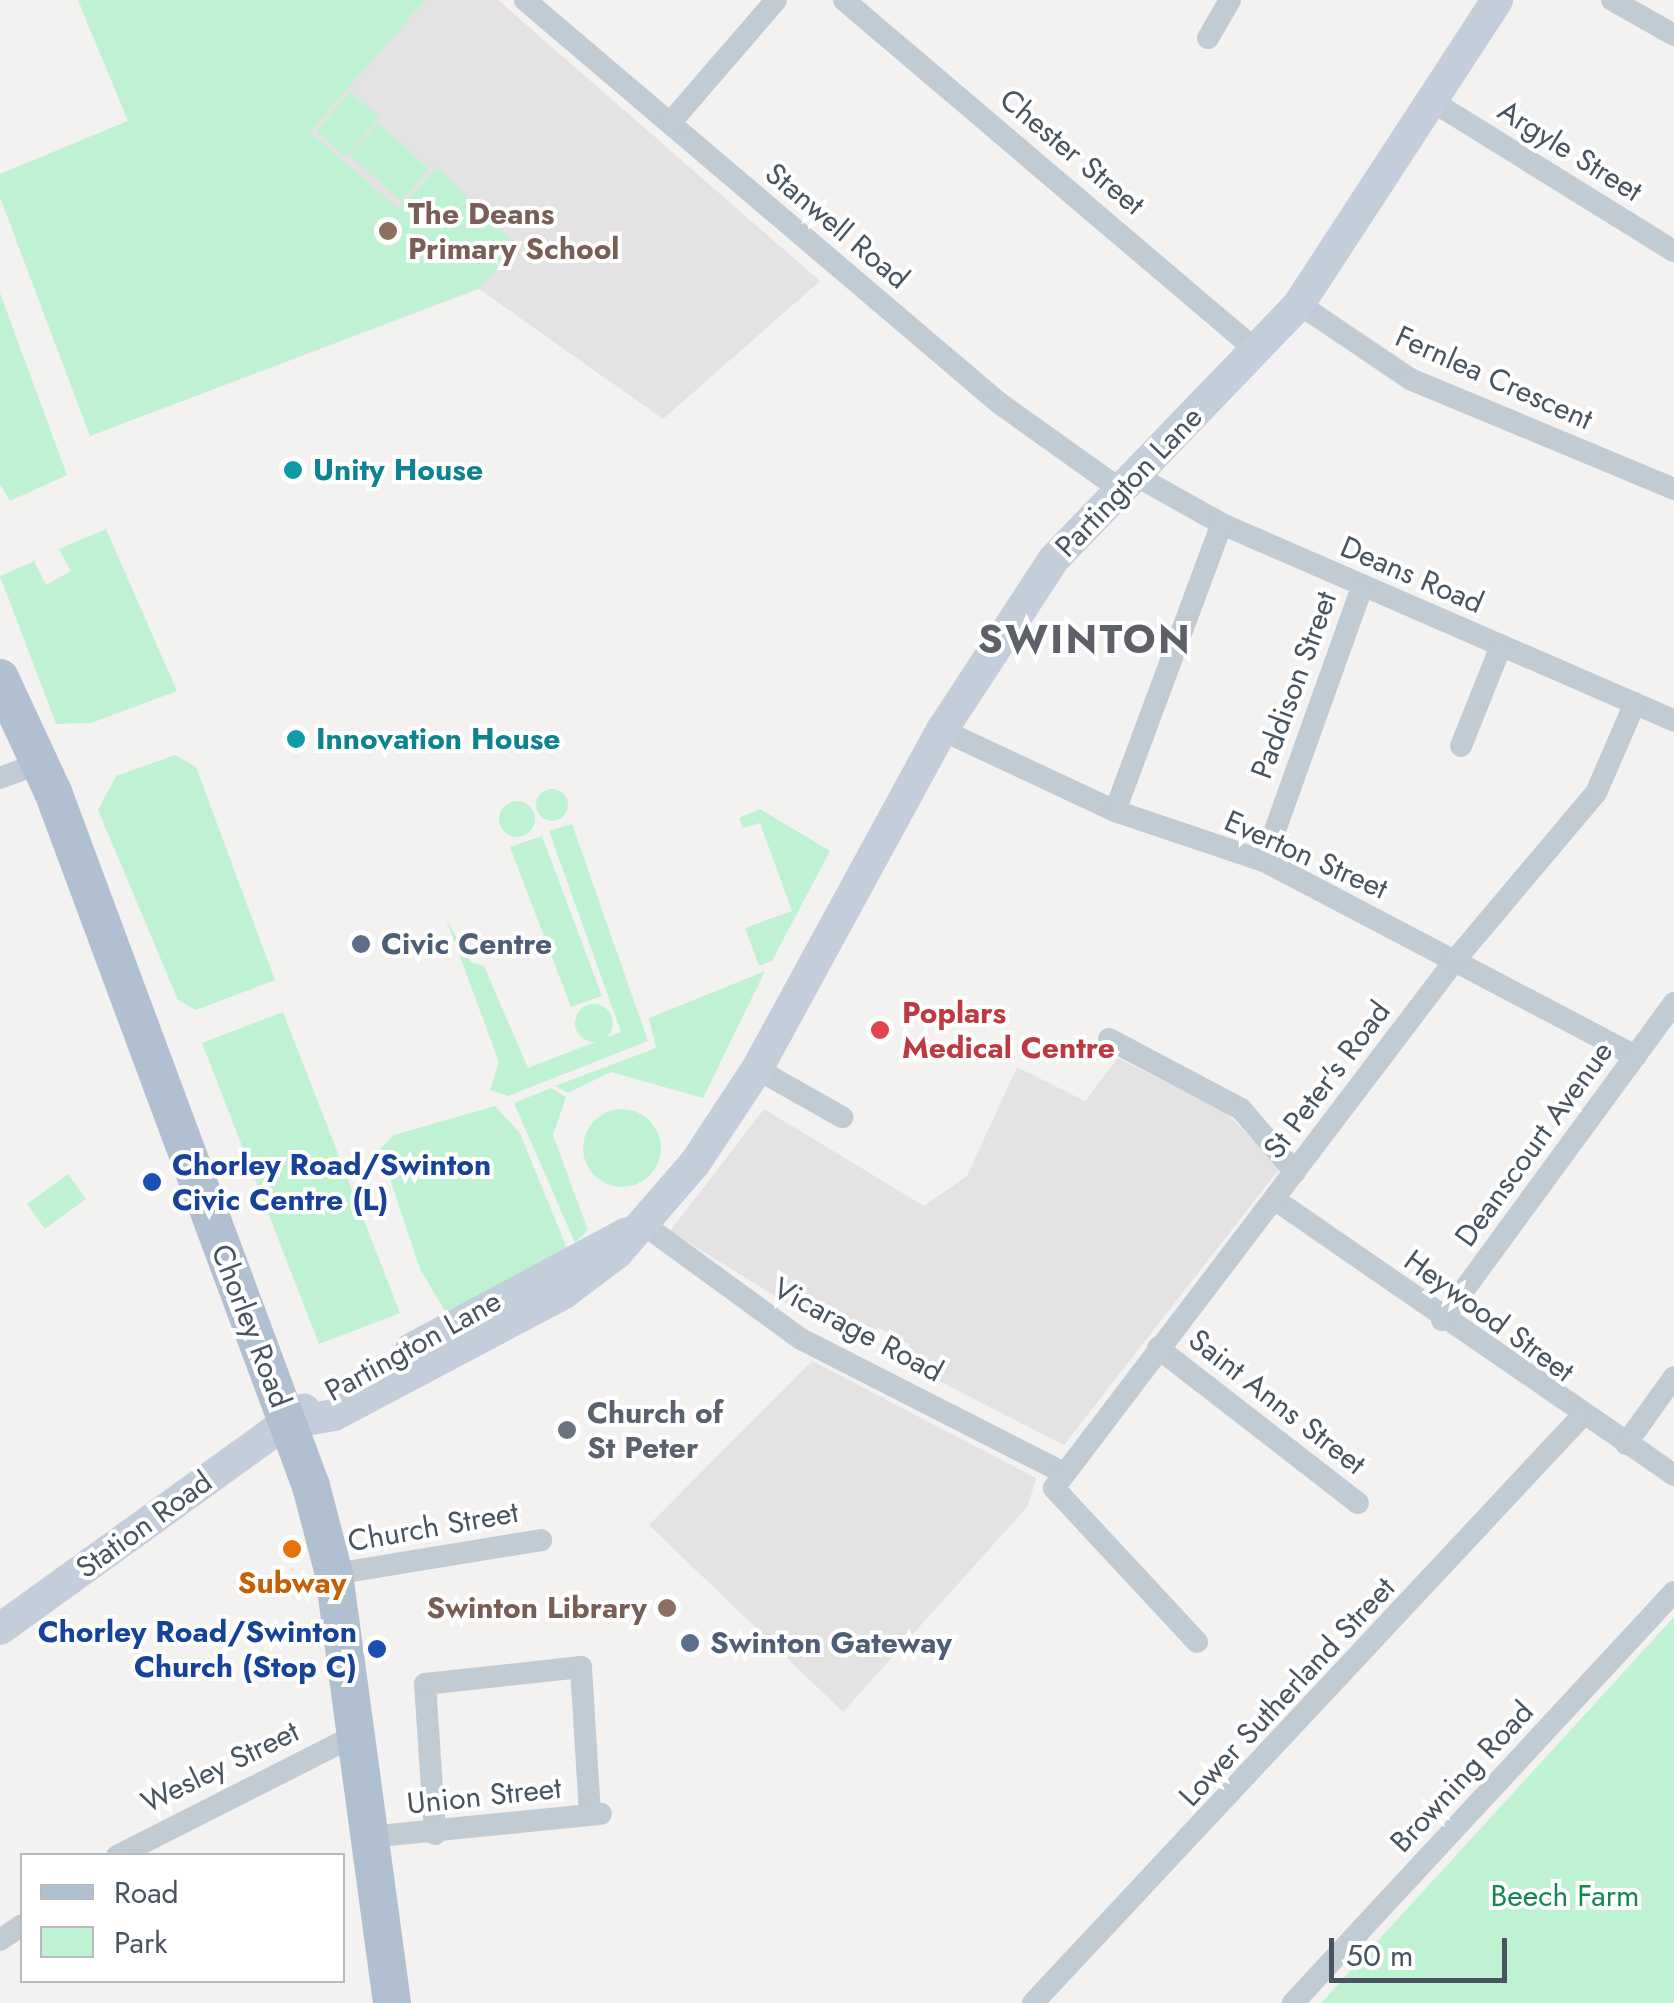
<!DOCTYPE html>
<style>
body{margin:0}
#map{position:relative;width:1674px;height:2003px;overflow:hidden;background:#f4f1f1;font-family:Jost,sans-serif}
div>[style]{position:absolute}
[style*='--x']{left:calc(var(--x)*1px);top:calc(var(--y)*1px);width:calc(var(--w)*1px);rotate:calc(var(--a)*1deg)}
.education>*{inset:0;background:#e5e2e3}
.green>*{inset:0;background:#bff2d3}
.round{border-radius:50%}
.street>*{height:22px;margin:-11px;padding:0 11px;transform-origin:11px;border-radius:11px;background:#c1cbd3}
.secondary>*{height:32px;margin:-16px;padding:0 16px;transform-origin:16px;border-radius:16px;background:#c3ceda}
.primary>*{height:38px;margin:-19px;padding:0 19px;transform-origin:19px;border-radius:19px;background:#b0c0d1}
.dots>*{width:28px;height:28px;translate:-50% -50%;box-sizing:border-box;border:5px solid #fff;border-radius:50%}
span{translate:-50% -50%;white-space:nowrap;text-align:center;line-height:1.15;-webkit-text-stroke:8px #fff;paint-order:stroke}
.street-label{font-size:30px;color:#485460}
.education-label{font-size:30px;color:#785e54;font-weight:700}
.left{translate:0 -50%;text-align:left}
.right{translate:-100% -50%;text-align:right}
.culture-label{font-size:30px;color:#0d838f;font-weight:700}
.service-label{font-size:30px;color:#4e5e75;font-weight:700}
.health-label{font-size:30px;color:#be3a42;font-weight:700}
.transit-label{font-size:30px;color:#164399;font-weight:700}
.worship-label{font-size:30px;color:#5b616d;font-weight:700}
.food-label{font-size:30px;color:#c56008;font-weight:700}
.park-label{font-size:30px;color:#13874e}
.district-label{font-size:40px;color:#5d6167;font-weight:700;letter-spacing:2.5px}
.legend{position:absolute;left:20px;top:1853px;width:325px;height:130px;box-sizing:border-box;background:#fff;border:2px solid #b6bbbf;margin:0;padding:12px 18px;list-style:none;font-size:30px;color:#485460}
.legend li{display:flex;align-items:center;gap:20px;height:50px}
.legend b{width:50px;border:2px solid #b6bbbf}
.scale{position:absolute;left:1329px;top:1938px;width:178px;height:45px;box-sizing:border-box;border:5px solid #485460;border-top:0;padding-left:12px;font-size:30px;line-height:35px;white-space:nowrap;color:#485460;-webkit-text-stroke:8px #fff;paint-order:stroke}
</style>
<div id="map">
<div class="education">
<div style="clip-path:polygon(78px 0,498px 0,820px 281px,663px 419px,479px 289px,90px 436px,0 197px,0 174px,128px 121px)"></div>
<div style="clip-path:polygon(1118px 1058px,1227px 1113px,1280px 1168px,1064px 1445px,908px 1365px,909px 1344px,878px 1328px,866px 1339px,836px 1334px,670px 1231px,764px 1109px,924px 1206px,967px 1176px,1017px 1067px,1085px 1101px)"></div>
<div style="clip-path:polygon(812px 1361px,1036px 1478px,1028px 1506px,843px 1712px,649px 1525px)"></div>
</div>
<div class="green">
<div style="clip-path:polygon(78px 0,425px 0,310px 132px,399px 209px,437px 167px,518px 246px,479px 288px,90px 436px,0 197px,0 174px,128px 121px)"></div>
<div style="clip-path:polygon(350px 92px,380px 117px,345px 157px,316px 131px)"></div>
<div style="clip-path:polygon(378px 123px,429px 169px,401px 201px,349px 155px)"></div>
<div style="clip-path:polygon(0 293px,67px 475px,10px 501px,0 484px)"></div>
<div style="clip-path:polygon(106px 529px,177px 691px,91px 723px,56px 724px,0 576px,34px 561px,46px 585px,71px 571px,59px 549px)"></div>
<div style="clip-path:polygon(175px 755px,196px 767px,275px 980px,196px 1010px,178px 1000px,98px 810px,116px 776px)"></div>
<div class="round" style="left:536px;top:789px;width:32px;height:32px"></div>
<div class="round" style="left:499px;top:801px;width:36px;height:36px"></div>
<div style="clip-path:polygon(760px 809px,830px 851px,772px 961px,759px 966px,745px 928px,792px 911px,760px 823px,743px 828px,739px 818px)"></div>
<div style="clip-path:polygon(572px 824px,648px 1041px,508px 1096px,490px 1090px,499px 1062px,446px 919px,471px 962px,484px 966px,528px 1068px,621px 1032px,549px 831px)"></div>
<div style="clip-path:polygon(542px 836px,602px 996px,571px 1007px,510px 847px)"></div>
<div style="clip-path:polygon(765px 971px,703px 1098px,611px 1072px,568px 1093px,555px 1086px,656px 1048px,649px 1018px)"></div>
<div class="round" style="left:575px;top:1004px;width:38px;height:38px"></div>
<div style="clip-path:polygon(283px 1012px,400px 1313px,319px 1344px,202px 1043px)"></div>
<div style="clip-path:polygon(551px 1088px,566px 1097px,553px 1135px,588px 1230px,575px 1243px,514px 1103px)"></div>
<div style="clip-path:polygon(495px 1106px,520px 1133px,568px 1251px,446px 1313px,420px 1269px,380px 1149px,394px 1135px)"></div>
<div class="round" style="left:583px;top:1109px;width:78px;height:78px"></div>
<div style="clip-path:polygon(68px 1174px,86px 1199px,45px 1229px,27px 1204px)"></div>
<div style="clip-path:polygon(1674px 1617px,1674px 2003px,1321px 2003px)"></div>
</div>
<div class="street">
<div style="--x:525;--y:0;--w:622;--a:40.37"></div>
<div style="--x:999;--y:403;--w:146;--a:35.5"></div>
<div style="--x:844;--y:0;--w:543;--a:40.37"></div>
<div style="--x:1612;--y:0;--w:71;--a:29.4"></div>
<div style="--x:1208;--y:38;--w:44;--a:-59.9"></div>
<div style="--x:1435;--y:103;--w:281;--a:31.8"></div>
<div style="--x:670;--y:123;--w:162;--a:-49.2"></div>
<div style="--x:1299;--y:304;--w:134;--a:34"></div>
<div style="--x:1410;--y:379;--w:286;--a:22.6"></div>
<div style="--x:1133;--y:474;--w:102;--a:29.3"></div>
<div style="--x:1222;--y:524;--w:493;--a:23.5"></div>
<div style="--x:942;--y:730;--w:191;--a:25.1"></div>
<div style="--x:1115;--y:811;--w:157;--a:18.6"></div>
<div style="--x:1264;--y:861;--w:420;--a:27.7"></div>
<div style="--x:1461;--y:746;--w:108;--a:-68.2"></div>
<div style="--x:0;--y:778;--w:43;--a:-20.6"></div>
<div style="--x:1115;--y:811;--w:306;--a:-69.6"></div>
<div style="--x:1264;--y:861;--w:291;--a:-70.3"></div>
<div style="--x:1109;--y:1039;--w:149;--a:27.9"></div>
<div style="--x:1241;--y:1109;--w:83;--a:49.4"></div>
<div style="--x:757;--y:1069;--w:98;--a:29.5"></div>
<div style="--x:1274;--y:1199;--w:486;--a:34.6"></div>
<div style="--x:639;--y:1221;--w:200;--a:36.1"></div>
<div style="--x:801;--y:1339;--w:293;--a:27"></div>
<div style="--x:1442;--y:1320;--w:393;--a:-53.8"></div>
<div style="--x:1158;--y:1348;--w:253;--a:37.8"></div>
<div style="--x:1626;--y:1444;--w:82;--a:-54.4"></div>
<div style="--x:334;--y:1574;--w:210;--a:-9.3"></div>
<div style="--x:1197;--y:1642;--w:210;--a:-132.9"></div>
<div style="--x:1054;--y:1488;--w:664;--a:-52.77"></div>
<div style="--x:1456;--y:959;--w:217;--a:-49.9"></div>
<div style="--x:1596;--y:793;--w:98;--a:-66.6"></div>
<div style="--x:435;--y:1834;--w:150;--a:-93.8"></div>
<div style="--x:425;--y:1684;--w:157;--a:-6.2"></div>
<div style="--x:581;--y:1667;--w:148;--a:86.5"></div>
<div style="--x:369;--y:1837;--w:233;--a:-5.7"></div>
<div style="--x:117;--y:1856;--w:263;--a:-26.9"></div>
<div style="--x:0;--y:1940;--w:27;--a:-34"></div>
<div style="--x:1033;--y:2003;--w:801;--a:-46.92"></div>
<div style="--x:1293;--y:2003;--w:560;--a:-47.17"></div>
</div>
<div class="secondary">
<div style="--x:411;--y:1349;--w:245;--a:-28.2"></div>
<div style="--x:289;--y:1423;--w:46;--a:-10.1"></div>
<div style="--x:334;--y:1415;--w:260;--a:-27.9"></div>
<div style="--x:564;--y:1293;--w:66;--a:-37"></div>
<div style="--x:617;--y:1253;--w:119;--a:-49.1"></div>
<div style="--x:695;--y:1163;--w:113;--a:-56.6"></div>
<div style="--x:757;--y:1069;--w:386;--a:-61.4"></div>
<div style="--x:942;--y:730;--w:204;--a:-56.8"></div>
<div style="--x:1054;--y:559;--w:354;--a:-46.1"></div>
<div style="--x:1299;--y:304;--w:363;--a:-56.9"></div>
<div style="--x:0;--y:1629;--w:375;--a:-35.8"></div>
</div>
<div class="primary">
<div style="--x:0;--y:678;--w:126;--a:65.1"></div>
<div style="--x:53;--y:792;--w:740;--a:69.61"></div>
<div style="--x:311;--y:1486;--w:91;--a:75.4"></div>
<div style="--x:334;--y:1574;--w:433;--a:82.3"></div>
</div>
<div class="dots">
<div style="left:388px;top:231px;background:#8d6e63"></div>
<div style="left:293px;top:470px;background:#0f9aa8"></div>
<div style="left:296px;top:739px;background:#0f9aa8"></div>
<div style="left:361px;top:944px;background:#5c6f8a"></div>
<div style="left:880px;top:1030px;background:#e0444e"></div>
<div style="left:152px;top:1182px;background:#1a4fb4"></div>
<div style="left:567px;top:1430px;background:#6b7280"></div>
<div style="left:292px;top:1549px;background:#e8710a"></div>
<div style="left:667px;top:1608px;background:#8d6e63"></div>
<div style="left:690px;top:1643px;background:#5c6f8a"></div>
<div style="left:377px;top:1649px;background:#1a4fb4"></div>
</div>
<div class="street-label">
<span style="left:1570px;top:151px;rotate:32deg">Argyle Street</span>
<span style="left:1072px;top:152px;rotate:40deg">Chester Street</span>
<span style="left:837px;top:226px;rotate:40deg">Stanwell Road</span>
<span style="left:1494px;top:378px;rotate:24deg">Fernlea Crescent</span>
<span style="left:1129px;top:482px;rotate:-46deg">Partington Lane</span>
<span style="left:1412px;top:575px;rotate:23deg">Deans Road</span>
<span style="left:1294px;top:685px;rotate:-70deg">Paddison Street</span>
<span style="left:1306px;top:855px;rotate:24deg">Everton Street</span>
<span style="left:1327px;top:1080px;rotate:-53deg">St Peter's Road</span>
<span style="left:1534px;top:1144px;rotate:-54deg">Deanscourt Avenue</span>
<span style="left:1489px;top:1316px;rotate:36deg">Heywood Street</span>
<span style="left:251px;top:1326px;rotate:69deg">Chorley Road</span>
<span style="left:858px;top:1330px;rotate:28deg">Vicarage Road</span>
<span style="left:413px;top:1346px;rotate:-29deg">Partington Lane</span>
<span style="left:1277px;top:1402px;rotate:38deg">Saint Anns Street</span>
<span style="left:144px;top:1525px;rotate:-36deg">Station Road</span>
<span style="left:433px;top:1527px;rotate:-10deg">Church Street</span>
<span style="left:1287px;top:1692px;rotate:-47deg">Lower Sutherland Street</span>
<span style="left:220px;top:1767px;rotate:-26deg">Wesley Street</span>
<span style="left:1462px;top:1777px;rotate:-47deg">Browning Road</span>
<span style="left:484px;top:1796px;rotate:-6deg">Union Street</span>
</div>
<div class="education-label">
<span class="left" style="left:408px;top:231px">The Deans<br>Primary School</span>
<span class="right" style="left:647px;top:1608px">Swinton Library</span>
</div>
<div class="culture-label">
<span class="left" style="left:313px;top:470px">Unity House</span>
<span class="left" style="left:316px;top:739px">Innovation House</span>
</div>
<div class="service-label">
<span class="left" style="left:381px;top:944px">Civic Centre</span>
<span class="left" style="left:710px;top:1643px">Swinton Gateway</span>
</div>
<div class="health-label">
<span class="left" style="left:902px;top:1030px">Poplars<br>Medical Centre</span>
</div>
<div class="transit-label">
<span class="left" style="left:172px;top:1182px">Chorley Road/Swinton<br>Civic Centre (L)</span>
<span class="right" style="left:357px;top:1649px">Chorley Road/Swinton<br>Church (Stop C)</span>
</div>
<div class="worship-label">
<span class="left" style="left:587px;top:1430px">Church of<br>St Peter</span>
</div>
<div class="food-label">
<span style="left:292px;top:1583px">Subway</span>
</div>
<div class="park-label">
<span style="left:1565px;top:1896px">Beech Farm</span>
</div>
<div class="district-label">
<span style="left:1085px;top:639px">SWINTON</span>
</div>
<ul class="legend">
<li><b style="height:12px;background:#b0c0d1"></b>Road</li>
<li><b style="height:28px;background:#bff2d3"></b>Park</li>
</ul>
<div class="scale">50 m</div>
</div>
